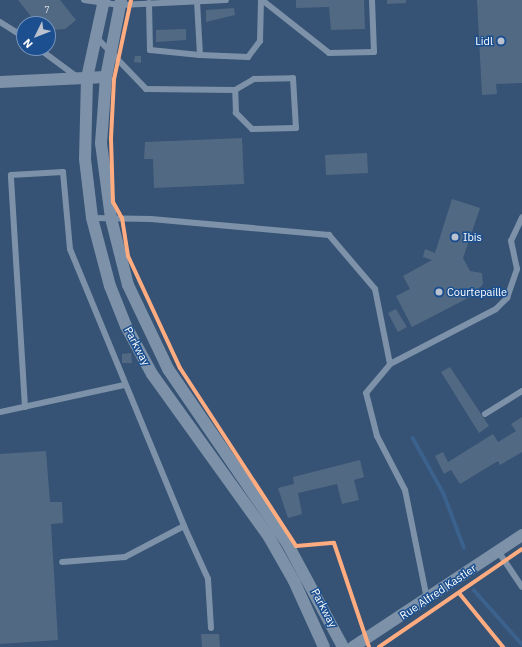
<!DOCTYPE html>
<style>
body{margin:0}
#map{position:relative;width:522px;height:647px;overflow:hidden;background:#365274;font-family:"IBM Plex Sans",sans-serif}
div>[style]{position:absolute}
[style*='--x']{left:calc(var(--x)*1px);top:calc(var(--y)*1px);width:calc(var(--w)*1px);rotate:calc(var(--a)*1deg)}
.stream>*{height:3.5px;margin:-1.75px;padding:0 1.75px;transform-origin:1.75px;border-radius:1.75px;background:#3b618d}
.building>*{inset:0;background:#526984}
.service>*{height:6px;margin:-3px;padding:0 3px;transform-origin:3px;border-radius:3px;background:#7d92a8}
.minor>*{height:12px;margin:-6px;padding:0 6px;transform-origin:6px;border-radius:6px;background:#7d92a8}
.cycleway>*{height:4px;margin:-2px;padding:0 2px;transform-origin:2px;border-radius:2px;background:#ffac80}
.dots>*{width:11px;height:11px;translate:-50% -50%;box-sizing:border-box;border:2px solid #1b4f8f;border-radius:50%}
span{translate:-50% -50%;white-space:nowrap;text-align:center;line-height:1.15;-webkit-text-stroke:3px #1b4f8f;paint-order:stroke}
.number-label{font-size:9px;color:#d4dae0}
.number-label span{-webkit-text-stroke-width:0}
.poi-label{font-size:11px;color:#fff}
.right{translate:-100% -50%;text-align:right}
.left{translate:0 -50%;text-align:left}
.street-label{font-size:11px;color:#fff}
.north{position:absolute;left:16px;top:16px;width:40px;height:40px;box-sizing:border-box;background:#1b4f8f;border:1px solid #7695bc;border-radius:50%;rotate:227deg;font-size:11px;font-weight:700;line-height:16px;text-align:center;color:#fff}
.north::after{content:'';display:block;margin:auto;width:14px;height:18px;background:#b9c2ce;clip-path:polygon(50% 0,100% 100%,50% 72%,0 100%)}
</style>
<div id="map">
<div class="stream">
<div style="--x:413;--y:438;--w:64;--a:61"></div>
<div style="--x:444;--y:494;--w:57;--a:69.3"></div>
<div style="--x:474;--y:590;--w:72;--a:48.4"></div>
</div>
<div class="building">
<div style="clip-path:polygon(18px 0,60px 0,76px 20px,65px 29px,48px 30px,48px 24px,37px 24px)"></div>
<div style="clip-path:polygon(296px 0,364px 0,365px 29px,331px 30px,329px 7px,296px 8px)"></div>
<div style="clip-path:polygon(387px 0,406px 0,406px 3px,387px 4px)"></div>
<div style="clip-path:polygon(477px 0,522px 0,522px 83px,496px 84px,497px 94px,482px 95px)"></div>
<div style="clip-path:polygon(234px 8px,235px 15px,206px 22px,206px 10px)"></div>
<div style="clip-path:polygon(186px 29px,186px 40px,156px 42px,156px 30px)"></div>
<div style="clip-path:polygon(135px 56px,141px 56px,141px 63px,134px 62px)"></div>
<div style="clip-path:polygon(242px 138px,244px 184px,154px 188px,153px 159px,144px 159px,145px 142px)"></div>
<div style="clip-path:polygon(367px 153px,368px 173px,326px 175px,325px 155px)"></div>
<div style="clip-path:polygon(452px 199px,480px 208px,463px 258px,470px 271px,482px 273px,483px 284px,472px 296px,412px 327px,396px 296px,410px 289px,403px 276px,432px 260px,423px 257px,425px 249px,435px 253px)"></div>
<div style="clip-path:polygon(396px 309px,407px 327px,398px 332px,388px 313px)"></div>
<div style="clip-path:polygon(131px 353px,132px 363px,122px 363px,122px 354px)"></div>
<div style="clip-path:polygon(450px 367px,489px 426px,479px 433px,441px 372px)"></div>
<div style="clip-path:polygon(522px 417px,522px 452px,500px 465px,498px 461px,460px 484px,451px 470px,444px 474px,435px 456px,443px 452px,448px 462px,493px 434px,498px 442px,516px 431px,511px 424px)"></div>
<div style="clip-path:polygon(46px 451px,50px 502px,62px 502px,63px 523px,51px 524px,58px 640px,0 644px,0 454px)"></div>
<div style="clip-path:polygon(360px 460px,364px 477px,354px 480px,359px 500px,342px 504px,337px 484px,298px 493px,302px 514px,288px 518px,278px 488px,294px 484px,293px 477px)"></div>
<div style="clip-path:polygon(201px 634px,219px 634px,220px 647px,202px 647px)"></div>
</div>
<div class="service">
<div style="--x:84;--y:0;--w:36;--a:8"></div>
<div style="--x:120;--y:5;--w:106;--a:-2.7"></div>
<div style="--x:262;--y:0;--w:85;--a:38.3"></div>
<div style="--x:329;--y:53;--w:45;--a:-1.3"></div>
<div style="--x:374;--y:52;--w:52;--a:-92.2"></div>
<div style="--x:149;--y:3;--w:47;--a:88.8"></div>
<div style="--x:150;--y:50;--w:50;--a:5.7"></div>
<div style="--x:200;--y:55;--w:54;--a:-93.2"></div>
<div style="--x:0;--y:22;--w:28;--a:32"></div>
<div style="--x:97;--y:38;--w:71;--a:46.1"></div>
<div style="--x:146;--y:89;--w:89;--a:0.6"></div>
<div style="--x:235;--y:90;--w:22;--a:-30"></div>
<div style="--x:254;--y:79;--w:39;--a:-1"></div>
<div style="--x:293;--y:78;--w:50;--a:86.6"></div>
<div style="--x:296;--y:128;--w:44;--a:178.7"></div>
<div style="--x:252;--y:129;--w:23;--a:-135"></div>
<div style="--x:236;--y:113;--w:23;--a:-92"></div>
<div style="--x:38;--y:48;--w:49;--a:36.6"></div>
<div style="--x:200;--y:55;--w:48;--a:2.4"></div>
<div style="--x:248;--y:57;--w:20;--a:-53"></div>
<div style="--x:260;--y:41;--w:41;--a:-88.6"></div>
<div style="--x:92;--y:218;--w:59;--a:1"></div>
<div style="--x:151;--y:219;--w:179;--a:5.1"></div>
<div style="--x:329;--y:235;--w:71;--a:49.6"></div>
<div style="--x:375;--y:289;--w:76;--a:78.7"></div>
<div style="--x:25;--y:407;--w:232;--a:-93.5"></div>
<div style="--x:11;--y:175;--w:52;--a:-3.3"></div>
<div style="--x:63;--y:172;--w:77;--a:84.8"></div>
<div style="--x:70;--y:249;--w:300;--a:67.6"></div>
<div style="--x:184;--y:526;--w:67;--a:152.3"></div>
<div style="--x:125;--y:557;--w:63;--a:175.5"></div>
<div style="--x:0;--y:412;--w:127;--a:-12.3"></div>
<div style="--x:485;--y:414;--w:44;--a:-31.9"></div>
<div style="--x:184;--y:526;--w:58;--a:65.6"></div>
<div style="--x:208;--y:579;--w:49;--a:86.5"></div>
<div style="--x:498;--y:551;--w:43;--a:56.3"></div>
<div style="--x:427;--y:599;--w:111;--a:-101.4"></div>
<div style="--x:405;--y:490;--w:61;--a:-117.4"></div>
<div style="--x:377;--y:436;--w:44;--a:-104.3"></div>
<div style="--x:366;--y:393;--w:38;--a:-50"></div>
<div style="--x:390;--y:364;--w:119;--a:-27.4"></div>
<div style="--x:496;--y:309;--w:16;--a:-45"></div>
<div style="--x:507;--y:298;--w:31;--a:-71"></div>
<div style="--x:517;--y:269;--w:29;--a:-102"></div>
<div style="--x:511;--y:241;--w:26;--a:-65"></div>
</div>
<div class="minor">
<div style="--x:104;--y:0;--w:80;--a:102.3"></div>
<div style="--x:87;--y:78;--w:81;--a:91.4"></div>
<div style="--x:85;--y:159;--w:59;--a:83.2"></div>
<div style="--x:92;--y:218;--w:70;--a:75.2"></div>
<div style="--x:110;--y:286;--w:43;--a:68.2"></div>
<div style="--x:126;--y:326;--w:55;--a:61.6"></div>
<div style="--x:152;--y:374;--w:201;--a:54.3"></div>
<div style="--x:269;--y:537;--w:51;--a:60.4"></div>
<div style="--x:294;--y:581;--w:72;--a:65.6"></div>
<div style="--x:121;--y:0;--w:78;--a:101"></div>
<div style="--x:106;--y:77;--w:66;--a:94.3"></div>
<div style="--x:101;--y:143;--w:76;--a:82.4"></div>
<div style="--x:111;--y:218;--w:69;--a:75.8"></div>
<div style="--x:128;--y:285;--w:93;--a:64.5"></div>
<div style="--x:168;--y:369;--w:211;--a:55.6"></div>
<div style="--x:287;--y:543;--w:118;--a:61.7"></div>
<div style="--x:0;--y:82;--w:106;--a:-2.7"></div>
<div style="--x:353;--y:647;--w:203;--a:-33.5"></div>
</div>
<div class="cycleway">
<div style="--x:131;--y:0;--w:81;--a:102.1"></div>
<div style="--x:114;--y:79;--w:60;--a:92.9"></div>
<div style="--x:111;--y:139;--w:63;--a:88.2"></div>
<div style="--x:113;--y:202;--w:18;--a:61"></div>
<div style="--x:122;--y:218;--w:38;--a:81"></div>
<div style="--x:128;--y:256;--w:123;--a:65.1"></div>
<div style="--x:180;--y:368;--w:212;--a:56.9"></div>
<div style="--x:296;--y:546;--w:38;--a:-5"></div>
<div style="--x:334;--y:543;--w:110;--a:71.4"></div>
<div style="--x:459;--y:593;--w:70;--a:50.8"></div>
<div style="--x:379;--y:647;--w:173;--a:-34.4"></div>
</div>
<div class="dots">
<div style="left:501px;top:41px;background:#b9c2ce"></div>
<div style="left:455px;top:237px;background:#b9c2ce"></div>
<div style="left:439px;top:292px;background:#b9c2ce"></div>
</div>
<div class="number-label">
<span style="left:47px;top:10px">7</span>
</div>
<div class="poi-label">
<span class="right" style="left:493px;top:41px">Lidl</span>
<span class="left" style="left:463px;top:237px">Ibis</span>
<span class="left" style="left:447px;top:292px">Courtepaille</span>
</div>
<div class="street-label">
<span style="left:137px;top:346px;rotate:62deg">Parkway</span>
<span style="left:438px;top:592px;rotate:-34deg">Rue Alfred Kastler</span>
<span style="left:324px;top:608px;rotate:62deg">Parkway</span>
</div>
<div class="north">N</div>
</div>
